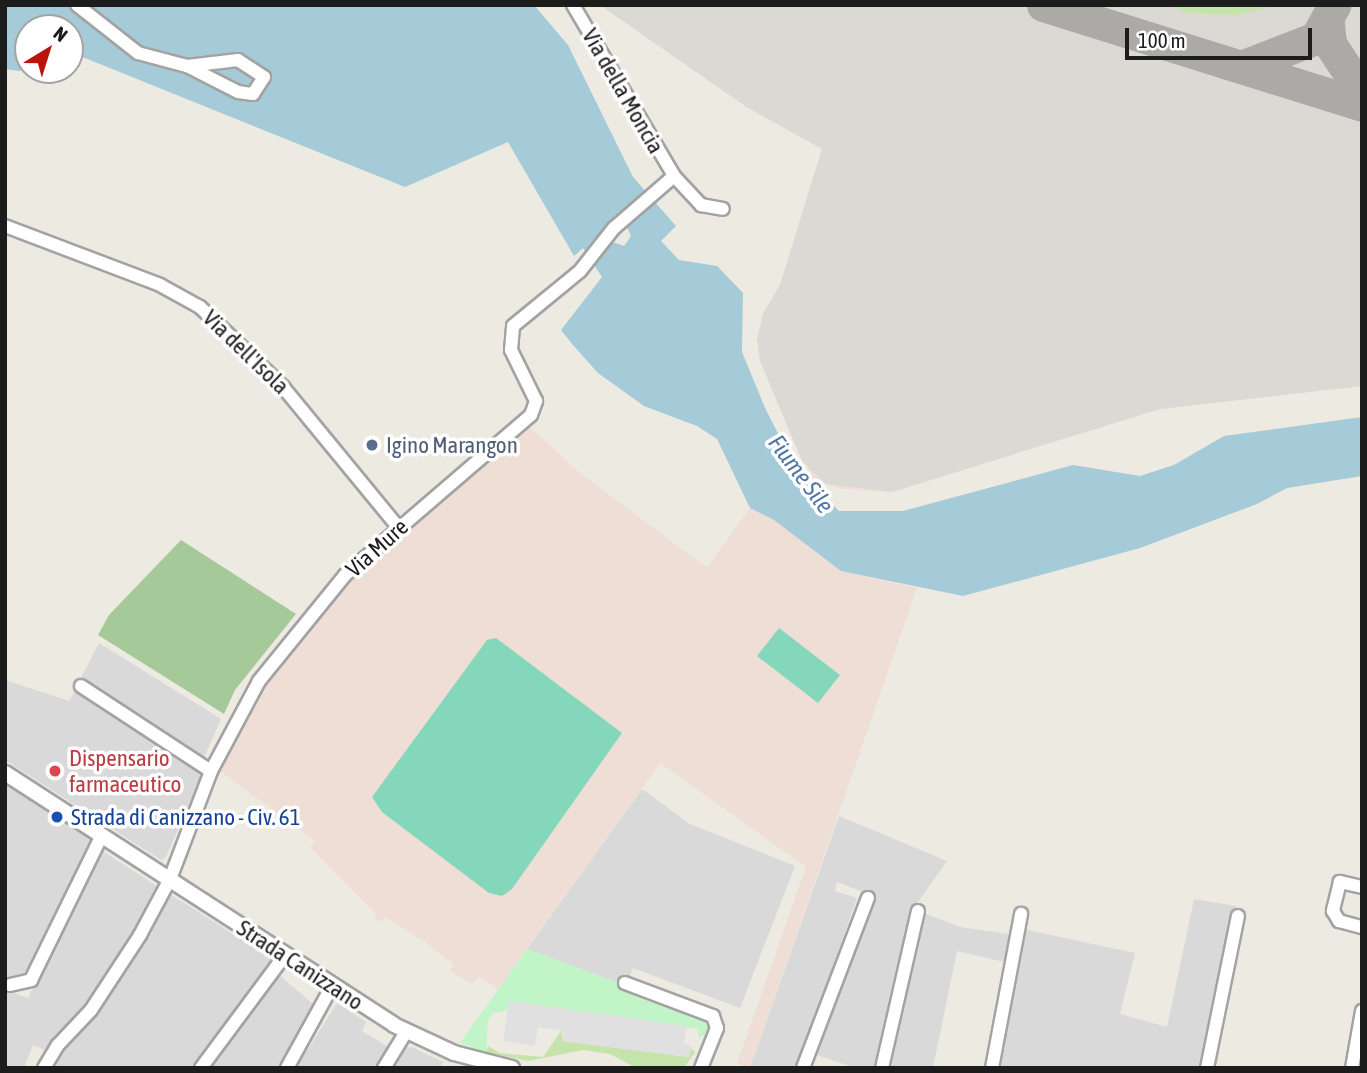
<!DOCTYPE html>
<style>
body{margin:0}
#map{position:relative;width:1367px;height:1073px;overflow:hidden;background:#edeae2;font-family:"Asap Condensed",sans-serif}
div>[style]{position:absolute}
[style*='--x']{left:calc(var(--x)*1px);top:calc(var(--y)*1px);width:calc(var(--w)*1px);rotate:calc(var(--a)*1deg)}
.residential>*{inset:0;background:#dad9d9}
.military>*{inset:0;background:#eeded6}
.airport>*{inset:0;background:#dbd9d4}
.grass>*{inset:0;background:#c5e4ab}
.forest>*{inset:0;background:#a6c99a}
.park>*{inset:0;background:#c1f5c7}
.pitch>*{inset:0;background:#85d7bb}
.parking>*{inset:0;background:#e0e0e0}
.water>*{inset:0;background:#a5cad8}
.taxiway>*{height:33px;margin:-16.5px;padding:0 16.5px;transform-origin:16.5px;border-radius:16.5px;background:#acaaa6}
.roads{filter:drop-shadow(2px 0 #a3a3a3) drop-shadow(-2px 0 #a3a3a3) drop-shadow(0 2px #a3a3a3) drop-shadow(0 -2px #a3a3a3)}
.minor>*{height:12px;margin:-6px;padding:0 6px;transform-origin:6px;border-radius:6px;background:#fff}
.tertiary>*{height:14px;margin:-7px;padding:0 7px;transform-origin:7px;border-radius:7px;background:#fff}
.dots>*{width:19px;height:19px;translate:-50% -50%;box-sizing:border-box;border:4px solid #fff;border-radius:50%}
span{translate:-50% -50%;white-space:nowrap;text-align:center;line-height:1.15;-webkit-text-stroke:7px #fff;paint-order:stroke}
.street-label{font-size:23px;color:#1c1c1c}
.service-label{font-size:23px;color:#4e5e75}
.left{translate:0 -50%;text-align:left}
.health-label{font-size:23px;color:#be3a42}
.transit-label{font-size:23px;color:#164399}
.water-label{font-size:24px;color:#5077a4;font-style:italic}
.frame{position:absolute;inset:0;border:7px solid #1c1c1c;pointer-events:none}
.north{position:absolute;left:14px;top:14px;width:70px;height:70px;box-sizing:border-box;background:#fff;border:2px solid #a4a4a4;border-radius:50%;rotate:38deg;font-size:19px;font-weight:700;line-height:28px;text-align:center;color:#1c1c1c}
.north::after{content:'';display:block;margin:auto;width:24px;height:32px;background:#bb140d;clip-path:polygon(50% 0,100% 100%,50% 72%,0 100%)}
.scale{position:absolute;left:1125px;top:28px;width:187px;height:32px;box-sizing:border-box;border:4px solid #1c1c1c;border-top:0;padding-left:9px;font-size:21px;line-height:24px;white-space:nowrap;color:#1c1c1c;-webkit-text-stroke:5px #fff;paint-order:stroke}
</style>
<div id="map">
<div class="residential">
<div style="clip-path:polygon(99px 643px,221px 719px,203px 760px,80px 680px)"></div>
<div style="clip-path:polygon(5px 680px,69px 701px,75px 691px,199px 769px,201px 776px,166px 857px,161px 860px,5px 760px)"></div>
<div style="clip-path:polygon(5px 782px,93px 840px,33px 970px,5px 980px)"></div>
<div style="clip-path:polygon(642px 789px,690px 824px,795px 866px,740px 1008px,633px 968px,626px 986px,527px 949px)"></div>
<div style="clip-path:polygon(839px 816px,947px 861px,913px 909px,877px 1068px,855px 1068px,814px 1054px,874px 896px,837px 882px,835px 891px,857px 898px,797px 1068px,750px 1068px)"></div>
<div style="clip-path:polygon(101px 850px,157px 886px,132px 936px,85px 1008px,45px 1050px,33px 1045px,24px 1068px,5px 1068px,5px 990px,28px 998px)"></div>
<div style="clip-path:polygon(170px 894px,274px 960px,196px 1068px,50px 1068px,97px 1012px)"></div>
<div style="clip-path:polygon(1194px 899px,1236px 906px,1201px 1068px,996px 1068px,1023px 929px,1135px 953px,1120px 1014px,1167px 1027px)"></div>
<div style="clip-path:polygon(923px 913px,961px 927px,1014px 935px,1008px 963px,957px 951px,933px 1068px,888px 1068px)"></div>
<div style="clip-path:polygon(277px 973px,314px 1005px,279px 1068px,207px 1068px)"></div>
<div style="clip-path:polygon(337px 1003px,366px 1022px,362px 1031px,392px 1049px,378px 1068px,296px 1068px)"></div>
<div style="clip-path:polygon(412px 1047px,430px 1056px,444px 1062px,440px 1068px,390px 1068px,404px 1048px)"></div>
</div>
<div class="military">
<div style="clip-path:polygon(600px 5px,1330px 5px,1362px 386px,1160px 409px,892px 492px,840px 489px,821px 481px,786px 528px,841px 571px,917px 588px,750px 1068px,737px 1064px,806px 867px,660px 763px,498px 989px,479px 976px,473px 984px,456px 975px,450px 971px,454px 965px,425px 942px,385px 917px,381px 922px,374px 917px,376px 914px,310px 847px,315px 841px,220px 771px,269px 676px,355px 575px,529px 426px,580px 473px,707px 568px,750px 508px,774px 519px,810px 473px,760px 361px,757px 340px,763px 314px,780px 285px,822px 149px,745px 106px)"></div>
</div>
<div class="airport">
<div style="clip-path:polygon(600px 5px,1362px 5px,1362px 386px,1160px 409px,892px 492px,826px 484px,802px 461px,760px 361px,757px 340px,763px 314px,780px 285px,822px 149px,745px 106px)"></div>
</div>
<div class="grass">
<div style="clip-path:polygon(1165px 5px,1282px 5px,1236px 15px,1188px 13px)"></div>
<div style="clip-path:polygon(561px 1031px,563px 1041px,689px 1057px,691px 1048px,695px 1052px,684px 1068px,636px 1068px,610px 1054px,583px 1050px,528px 1061px,486px 1052px,488px 1046px,500px 1053px,543px 1057px)"></div>
</div>
<div class="forest">
<div style="clip-path:polygon(181px 540px,296px 614px,235px 690px,224px 714px,98px 635px,109px 615px)"></div>
</div>
<div class="park">
<div style="clip-path:polygon(527px 949px,704px 1015px,710px 1023px,709px 1033px,698px 1038px,699px 1029px,509px 1001px,507px 1010px,494px 1013px,488px 1020px,486px 1052px,460px 1043px)"></div>
</div>
<div class="pitch">
<div style="clip-path:polygon(779px 628px,840px 675px,818px 703px,757px 656px)"></div>
<div style="clip-path:polygon(496px 638px,622px 733px,512px 889px,502px 896px,489px 893px,382px 812px,372px 797px,487px 640px)"></div>
</div>
<div class="parking">
<div style="clip-path:polygon(509px 1001px,687px 1026px,684px 1044px,691px 1045px,689px 1057px,562px 1041px,563px 1031px,538px 1027px,535px 1046px,503px 1041px)"></div>
</div>
<div class="water">
<div style="clip-path:polygon(evenodd,5px 5px,534px 5px,568px 45px,633px 177px,676px 226px,661px 241px,679px 260px,717px 266px,743px 293px,742px 352px,765px 408px,795px 467px,839px 511px,903px 511px,1073px 465px,1140px 476px,1174px 465px,1224px 436px,1362px 417px,1362px 476px,1287px 488px,1257px 504px,1140px 548px,963px 596px,841px 571px,774px 520px,750px 508px,717px 439px,697px 426px,644px 406px,598px 373px,573px 345px,561px 330px,602px 277px,583px 248px,574px 256px,508px 142px,405px 187px,70px 52px,70px 28px,28px 28px,28px 64px,20px 71px,5px 69px,5px 5px,620px 212px,631px 236px,624px 246px,610px 241px,604px 227px,620px 212px)"></div>
</div>
<div class="taxiway">
<div style="--x:1043;--y:5;--w:334;--a:17.4"></div>
<div style="--x:1328;--y:24;--w:20;--a:84"></div>
<div style="--x:1330;--y:44;--w:58;--a:56.3"></div>
<div style="--x:1241;--y:67;--w:80;--a:-21.1"></div>
<div style="--x:1316;--y:38;--w:38;--a:-61"></div>
</div>
<div class="roads">
<div class="minor">
<div style="--x:77;--y:5;--w:78;--a:38.2"></div>
<div style="--x:138;--y:53;--w:51;--a:14.9"></div>
<div style="--x:187;--y:66;--w:57;--a:27"></div>
<div style="--x:238;--y:92;--w:15;--a:8"></div>
<div style="--x:253;--y:94;--w:20;--a:-57"></div>
<div style="--x:264;--y:77;--w:31;--a:-147"></div>
<div style="--x:238;--y:60;--w:51;--a:173.3"></div>
<div style="--x:573;--y:5;--w:199;--a:59.4"></div>
<div style="--x:674;--y:176;--w:40;--a:47"></div>
<div style="--x:701;--y:205;--w:22;--a:10"></div>
<div style="--x:5;--y:226;--w:166;--a:20.8"></div>
<div style="--x:160;--y:285;--w:46;--a:28.8"></div>
<div style="--x:200;--y:307;--w:115;--a:43.9"></div>
<div style="--x:283;--y:387;--w:183;--a:50.6"></div>
<div style="--x:81;--y:686;--w:155;--a:33.2"></div>
<div style="--x:1362;--y:887;--w:23;--a:-167"></div>
<div style="--x:1340;--y:882;--w:30;--a:104"></div>
<div style="--x:1333;--y:911;--w:12;--a:59"></div>
<div style="--x:1339;--y:921;--w:24;--a:15"></div>
<div style="--x:625;--y:983;--w:94;--a:20.6"></div>
<div style="--x:713;--y:1016;--w:13;--a:72"></div>
<div style="--x:717;--y:1028;--w:43;--a:111.8"></div>
<div style="--x:10;--y:985;--w:22;--a:-13"></div>
<div style="--x:31;--y:980;--w:161;--a:-63.9"></div>
<div style="--x:44;--y:1068;--w:27;--a:-59"></div>
<div style="--x:58;--y:1045;--w:48;--a:-46.7"></div>
<div style="--x:91;--y:1010;--w:90;--a:-56.8"></div>
<div style="--x:140;--y:935;--w:64;--a:-61.8"></div>
<div style="--x:170;--y:879;--w:116;--a:-69.2"></div>
<div style="--x:211;--y:771;--w:102;--a:-61.9"></div>
<div style="--x:259;--y:681;--w:136;--a:-50.9"></div>
<div style="--x:345;--y:575;--w:245;--a:-40.7"></div>
<div style="--x:531;--y:415;--w:15;--a:-70"></div>
<div style="--x:536;--y:401;--w:57;--a:-116.1"></div>
<div style="--x:511;--y:350;--w:24;--a:-85"></div>
<div style="--x:513;--y:326;--w:87;--a:-39.4"></div>
<div style="--x:580;--y:271;--w:55;--a:-51.7"></div>
<div style="--x:614;--y:228;--w:79;--a:-40.9"></div>
<div style="--x:201;--y:1068;--w:141;--a:-53.4"></div>
<div style="--x:287;--y:1068;--w:94;--a:-61.2"></div>
<div style="--x:384;--y:1068;--w:42;--a:-58.6"></div>
<div style="--x:803;--y:1068;--w:182;--a:-69.1"></div>
<div style="--x:882;--y:1068;--w:161;--a:-77.1"></div>
<div style="--x:992;--y:1068;--w:157;--a:-79.3"></div>
<div style="--x:1207;--y:1068;--w:155;--a:-78.5"></div>
<div style="--x:1352;--y:1068;--w:58;--a:-80"></div>
</div>
<div class="tertiary">
<div style="--x:5;--y:773;--w:463;--a:32.9"></div>
<div style="--x:394;--y:1025;--w:66;--a:25"></div>
<div style="--x:454;--y:1053;--w:60;--a:14.5"></div>
</div>
</div>
<div class="dots">
<div style="left:372px;top:445px;background:#5c6f8a"></div>
<div style="left:55px;top:771px;background:#e0444e"></div>
<div style="left:57px;top:817px;background:#1a4fb4"></div>
</div>
<div class="street-label">
<span style="left:623px;top:91px;rotate:60deg">Via della Moncia</span>
<span style="left:246px;top:352px;rotate:44deg">Via dell'Isola</span>
<span style="left:377px;top:548px;rotate:-42deg">Via Mure</span>
<span style="left:300px;top:965px;rotate:33deg">Strada Canizzano</span>
</div>
<div class="service-label">
<span class="left" style="left:386px;top:445px">Igino Marangon</span>
</div>
<div class="health-label">
<span class="left" style="left:69px;top:771px">Dispensario<br>farmaceutico</span>
</div>
<div class="transit-label">
<span class="left" style="left:71px;top:817px">Strada di Canizzano - Civ. 61</span>
</div>
<div class="water-label">
<span style="left:801px;top:474px;rotate:53deg">Fiume Sile</span>
</div>
<div class="frame"></div>
<div class="north">N</div>
<div class="scale">100 m</div>
</div>
